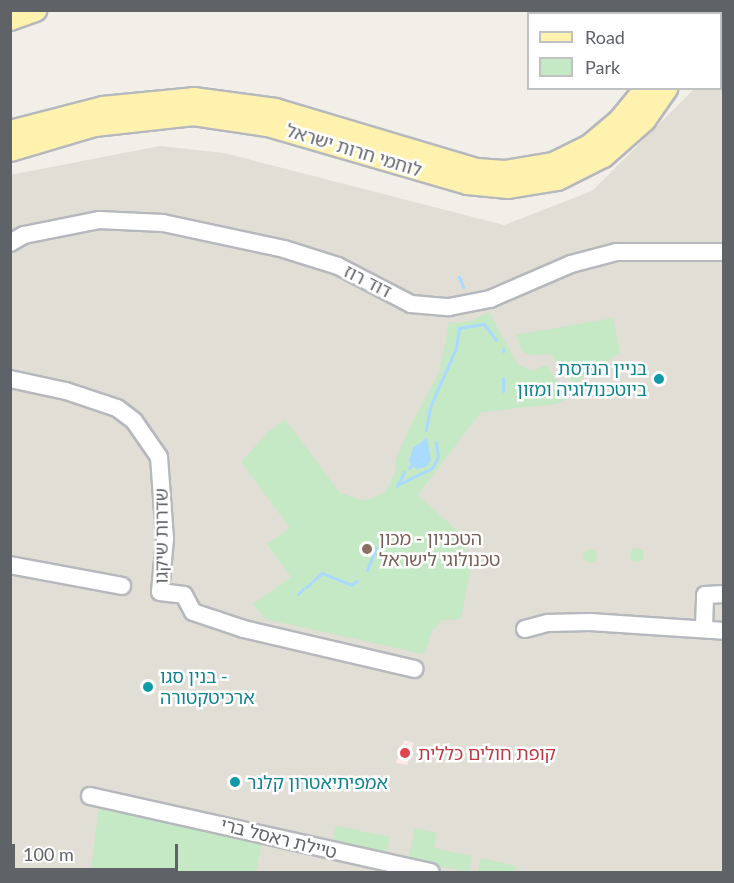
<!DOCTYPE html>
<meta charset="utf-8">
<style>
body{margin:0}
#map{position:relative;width:734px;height:883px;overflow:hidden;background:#f1efe8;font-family:Lato,"Noto Sans Hebrew",sans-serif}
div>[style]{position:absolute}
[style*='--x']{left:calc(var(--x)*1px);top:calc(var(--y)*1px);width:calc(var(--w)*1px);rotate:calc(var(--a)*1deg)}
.education>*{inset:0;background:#e1ded6}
.medical>*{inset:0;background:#fce8e6}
.green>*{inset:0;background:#c5e8c5}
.round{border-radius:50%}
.water>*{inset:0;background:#aadaff}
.stream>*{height:3px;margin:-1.5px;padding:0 1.5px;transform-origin:1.5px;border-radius:1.5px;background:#aadaff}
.roads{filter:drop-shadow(2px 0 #b5b8bc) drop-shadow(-2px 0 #b5b8bc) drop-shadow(0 2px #b5b8bc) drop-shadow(0 -2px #b5b8bc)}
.minor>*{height:16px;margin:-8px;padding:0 8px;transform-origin:8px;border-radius:8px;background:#fff}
.major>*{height:21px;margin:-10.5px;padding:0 10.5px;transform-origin:10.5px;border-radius:10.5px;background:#fff2af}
.dots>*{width:16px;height:16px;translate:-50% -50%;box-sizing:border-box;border:3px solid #fff;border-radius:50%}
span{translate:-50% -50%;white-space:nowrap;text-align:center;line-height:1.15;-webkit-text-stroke:5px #fff;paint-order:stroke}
.street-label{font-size:18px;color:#5f6368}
.culture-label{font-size:18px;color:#0d838f}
.right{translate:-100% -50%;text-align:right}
.left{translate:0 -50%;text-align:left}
.education-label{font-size:18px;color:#785e54}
.health-label{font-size:18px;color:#be3a42}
.frame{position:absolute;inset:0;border:12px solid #5f6368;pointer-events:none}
.legend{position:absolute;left:527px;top:12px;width:195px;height:78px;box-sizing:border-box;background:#fff;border:2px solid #bfc1c3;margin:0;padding:8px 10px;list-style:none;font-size:18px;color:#5f6368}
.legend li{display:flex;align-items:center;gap:12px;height:30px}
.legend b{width:30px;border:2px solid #bfc1c3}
.scale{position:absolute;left:12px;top:844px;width:166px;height:27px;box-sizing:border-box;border:3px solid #5f6368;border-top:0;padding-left:8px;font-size:18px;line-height:21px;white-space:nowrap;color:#5f6368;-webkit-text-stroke:4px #fff;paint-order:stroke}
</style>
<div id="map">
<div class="education">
<div style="clip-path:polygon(723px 58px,723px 872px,11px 872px,10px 175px,160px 146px,224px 153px,504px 225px,592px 191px,694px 89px,720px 88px)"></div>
</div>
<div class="medical">
<div style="clip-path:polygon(404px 740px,414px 743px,407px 765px,396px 763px)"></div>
</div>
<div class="green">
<div style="clip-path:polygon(489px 312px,518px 365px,532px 371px,546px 365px,569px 398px,556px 404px,481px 412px,418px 495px,462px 535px,470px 572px,461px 619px,442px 620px,432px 631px,424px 654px,265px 619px,253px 604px,291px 577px,267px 544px,290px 528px,241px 462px,267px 433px,285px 419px,339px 492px,364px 501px,384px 493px,395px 474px,396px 460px,408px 431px,439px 373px,449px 323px,472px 321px)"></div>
<div style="clip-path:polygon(613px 318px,620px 352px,574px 384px,550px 354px,529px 355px,522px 351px,515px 335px)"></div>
<div class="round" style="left:630px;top:548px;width:14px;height:14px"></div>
<div class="round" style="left:583px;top:549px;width:14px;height:14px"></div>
<div style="clip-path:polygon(99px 807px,191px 822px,262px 841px,257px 868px,255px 872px,107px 872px,91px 869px)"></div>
<div style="clip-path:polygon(336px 826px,390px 837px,386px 855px,332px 844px)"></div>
<div style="clip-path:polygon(415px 828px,437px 833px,434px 848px,472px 856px,469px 872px,408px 860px)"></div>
<div style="clip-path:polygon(481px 858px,516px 866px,515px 872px,478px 872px)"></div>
</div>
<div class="water">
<div style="clip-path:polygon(427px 438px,431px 460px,426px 467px,416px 469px,409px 462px,413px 448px)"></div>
</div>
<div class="stream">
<div style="--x:459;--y:277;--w:11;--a:68"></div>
<div style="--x:503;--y:349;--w:2;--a:90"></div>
<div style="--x:503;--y:378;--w:13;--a:90"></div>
<div style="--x:426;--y:430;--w:23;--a:-80"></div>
<div style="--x:430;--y:407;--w:64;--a:-66.2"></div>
<div style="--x:456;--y:348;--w:20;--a:-81"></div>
<div style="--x:459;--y:328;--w:25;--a:-9"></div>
<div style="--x:484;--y:324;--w:20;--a:53"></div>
<div style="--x:409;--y:468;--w:4;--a:-45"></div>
<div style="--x:399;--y:484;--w:37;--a:-26"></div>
<div style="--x:432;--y:468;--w:13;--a:-61"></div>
<div style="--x:438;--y:457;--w:15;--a:-98"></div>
<div style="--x:397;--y:486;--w:16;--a:-63"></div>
<div style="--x:367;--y:570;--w:24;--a:-68"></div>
<div style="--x:313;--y:581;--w:12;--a:-42"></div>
<div style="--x:322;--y:573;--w:31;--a:22"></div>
<div style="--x:351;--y:585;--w:7;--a:-34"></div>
<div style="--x:306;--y:587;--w:6;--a:-39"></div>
<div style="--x:298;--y:594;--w:7;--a:-45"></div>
</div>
<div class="roads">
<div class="minor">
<div style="--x:10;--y:243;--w:16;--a:-30"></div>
<div style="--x:24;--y:235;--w:76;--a:-11.3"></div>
<div style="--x:99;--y:220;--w:64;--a:2.7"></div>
<div style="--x:163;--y:223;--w:124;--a:12.1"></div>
<div style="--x:284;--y:249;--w:57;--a:17.5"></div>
<div style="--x:338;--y:266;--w:82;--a:27.5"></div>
<div style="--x:411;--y:304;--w:38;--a:5"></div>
<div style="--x:449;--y:307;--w:42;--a:-11"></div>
<div style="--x:490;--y:299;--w:88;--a:-23.4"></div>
<div style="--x:571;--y:264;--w:47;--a:-14.9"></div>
<div style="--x:616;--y:252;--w:108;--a:0"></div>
<div style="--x:10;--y:379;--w:57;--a:12.1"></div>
<div style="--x:66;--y:391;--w:54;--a:18.4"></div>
<div style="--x:117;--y:408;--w:21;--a:37"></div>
<div style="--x:134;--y:421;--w:44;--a:55.2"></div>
<div style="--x:159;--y:457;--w:82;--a:85.8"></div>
<div style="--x:165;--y:539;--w:53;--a:95.4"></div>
<div style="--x:160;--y:592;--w:24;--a:7"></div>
<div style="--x:184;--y:595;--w:19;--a:62"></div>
<div style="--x:193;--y:612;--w:54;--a:18.4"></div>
<div style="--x:244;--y:629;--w:175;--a:13.2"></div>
<div style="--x:10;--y:565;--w:114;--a:10.6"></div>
<div style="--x:704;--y:627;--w:32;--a:-88"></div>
<div style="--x:705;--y:595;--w:19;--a:-3"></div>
<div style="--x:525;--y:629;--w:24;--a:-15"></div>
<div style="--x:548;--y:623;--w:42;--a:-1.4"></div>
<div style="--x:590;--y:622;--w:134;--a:3.8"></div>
<div style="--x:90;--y:796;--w:349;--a:12.6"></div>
</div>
<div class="major">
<div style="--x:715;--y:14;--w:6;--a:-39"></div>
<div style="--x:10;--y:19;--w:27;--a:-20"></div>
<div style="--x:720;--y:30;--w:4;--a:-14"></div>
<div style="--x:10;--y:131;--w:95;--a:-14.6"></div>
<div style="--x:102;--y:107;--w:91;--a:-5.6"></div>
<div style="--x:193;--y:98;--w:83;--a:7.6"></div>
<div style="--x:275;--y:109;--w:210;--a:16.6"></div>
<div style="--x:476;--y:169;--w:28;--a:4"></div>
<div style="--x:504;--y:171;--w:50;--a:-9.3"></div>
<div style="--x:553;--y:163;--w:40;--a:-26.6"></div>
<div style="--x:589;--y:145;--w:38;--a:-40"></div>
<div style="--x:618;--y:121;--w:43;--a:-50.7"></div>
<div style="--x:10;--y:150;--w:88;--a:-16.6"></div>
<div style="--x:94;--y:125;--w:100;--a:-6.3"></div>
<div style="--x:193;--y:114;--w:75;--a:8.5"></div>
<div style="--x:267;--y:125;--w:208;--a:16.2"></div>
<div style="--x:467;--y:183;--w:41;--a:5.6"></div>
<div style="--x:508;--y:187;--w:50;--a:-9.3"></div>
<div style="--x:557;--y:179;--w:51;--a:-26.6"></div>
<div style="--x:603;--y:156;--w:55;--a:-41.3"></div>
<div style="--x:644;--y:120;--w:39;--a:-55"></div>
</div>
</div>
<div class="dots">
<div style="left:659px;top:379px;background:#0f9aa8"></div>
<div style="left:367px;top:549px;background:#8d6e63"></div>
<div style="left:148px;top:687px;background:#0f9aa8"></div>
<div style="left:405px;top:753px;background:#e0444e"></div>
<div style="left:235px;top:782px;background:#0f9aa8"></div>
</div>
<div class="street-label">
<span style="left:354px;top:150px;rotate:17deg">לוחמי חרות ישראל</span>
<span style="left:368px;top:281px;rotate:27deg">דוד רוז</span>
<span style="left:161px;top:536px;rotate:-90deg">שדרות שיקגו</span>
<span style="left:279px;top:838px;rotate:14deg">טיילת ראסל ברי</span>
</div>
<div class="culture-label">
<span class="right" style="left:647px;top:379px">בניין הנדסת<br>ביוטכנולוגיה ומזון</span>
<span class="left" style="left:160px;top:687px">בנין סגו -<br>ארכיטקטורה</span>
<span class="left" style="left:247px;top:782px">אמפיתיאטרון קלנר</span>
</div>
<div class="education-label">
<span class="left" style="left:379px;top:549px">הטכניון - מכון<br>טכנולוגי לישראל</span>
</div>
<div class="health-label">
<span class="left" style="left:418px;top:753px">קופת חולים כללית</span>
</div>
<div class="frame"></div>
<ul class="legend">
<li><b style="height:8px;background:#fff2af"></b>Road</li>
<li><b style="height:16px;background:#c5e8c5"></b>Park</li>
</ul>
<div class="scale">100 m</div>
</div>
